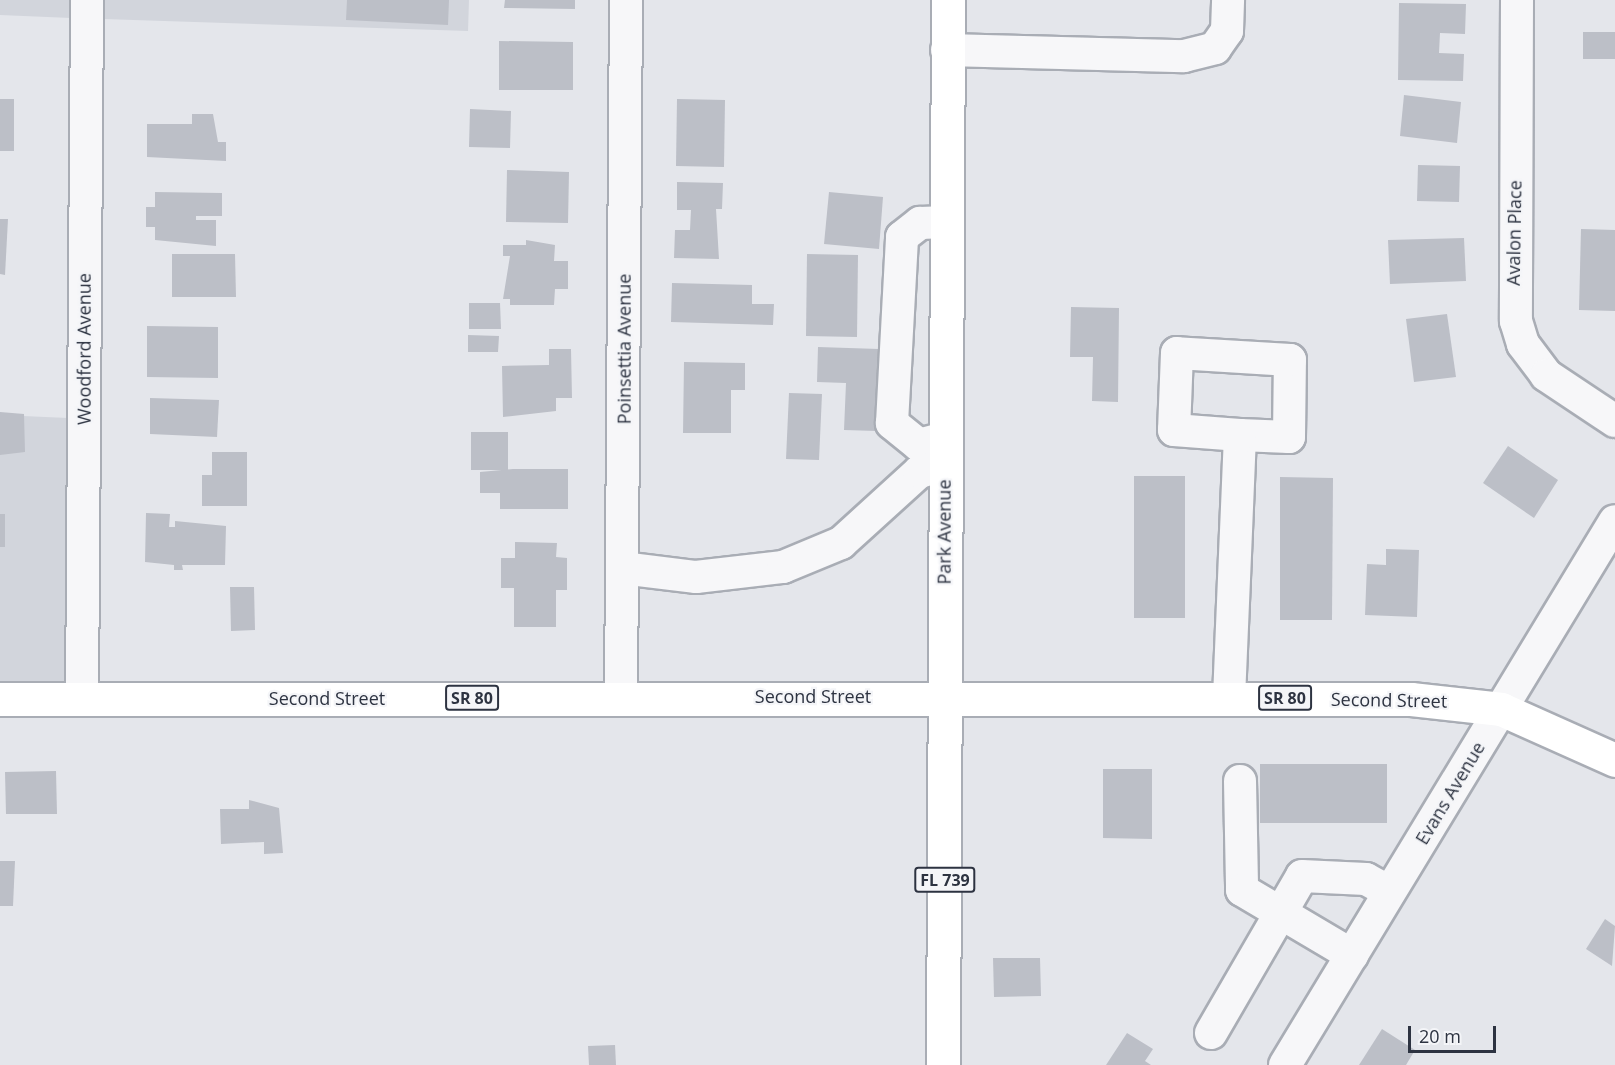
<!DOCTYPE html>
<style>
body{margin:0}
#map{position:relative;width:1615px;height:1065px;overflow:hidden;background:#e4e6eb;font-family:"Open Sans",sans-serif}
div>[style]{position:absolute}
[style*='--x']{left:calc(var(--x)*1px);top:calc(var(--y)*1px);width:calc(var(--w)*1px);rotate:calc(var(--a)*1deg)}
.built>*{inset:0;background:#d2d5dc}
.building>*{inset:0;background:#bcbfc7}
.roads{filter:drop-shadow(2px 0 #a9adb5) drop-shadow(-2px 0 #a9adb5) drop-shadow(0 2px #a9adb5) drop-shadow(0 -2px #a9adb5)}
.minor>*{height:32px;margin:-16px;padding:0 16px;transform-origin:16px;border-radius:16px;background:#f7f7f9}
.major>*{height:33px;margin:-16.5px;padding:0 16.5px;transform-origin:16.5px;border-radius:16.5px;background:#fff}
span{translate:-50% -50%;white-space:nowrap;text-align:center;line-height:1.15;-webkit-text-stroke:4.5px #f4f5f8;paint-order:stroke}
.shield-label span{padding:2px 4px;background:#f4f5f8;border:2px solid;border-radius:4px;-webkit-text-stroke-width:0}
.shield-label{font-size:16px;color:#2d3341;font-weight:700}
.street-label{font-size:18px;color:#2d3341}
.scale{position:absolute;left:1408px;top:1026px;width:88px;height:27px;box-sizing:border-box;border:3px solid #2d3341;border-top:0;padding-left:8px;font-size:18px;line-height:21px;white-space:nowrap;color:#2d3341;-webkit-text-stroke:4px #f4f5f8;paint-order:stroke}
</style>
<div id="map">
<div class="built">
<div style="clip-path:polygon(0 0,71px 0,71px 18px,0 15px)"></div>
<div style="clip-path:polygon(103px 0,469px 0,468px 31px,103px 19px)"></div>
<div style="clip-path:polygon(0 415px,68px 418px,66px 682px,0 682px)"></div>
</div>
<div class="building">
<div style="clip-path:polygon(347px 0,449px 0,448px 25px,346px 20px)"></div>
<div style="clip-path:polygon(505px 0,575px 0,575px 9px,504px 8px)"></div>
<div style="clip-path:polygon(1399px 3px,1466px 4px,1465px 34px,1440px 33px,1439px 53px,1464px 54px,1463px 81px,1398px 80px)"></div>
<div style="clip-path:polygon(1583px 32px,1615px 32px,1615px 59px,1583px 59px)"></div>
<div style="clip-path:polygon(499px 41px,573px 42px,573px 90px,499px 90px)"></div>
<div style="clip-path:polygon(1404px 95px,1461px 102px,1457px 143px,1400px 136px)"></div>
<div style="clip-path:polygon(0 99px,14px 99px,14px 151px,0 151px)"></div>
<div style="clip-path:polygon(677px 99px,725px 100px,724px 167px,676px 166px)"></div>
<div style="clip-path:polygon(470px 109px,511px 111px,510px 148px,469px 147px)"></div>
<div style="clip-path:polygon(192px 114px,213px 114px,218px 142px,226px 142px,226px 161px,147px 157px,147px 124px,192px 124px)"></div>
<div style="clip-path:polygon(1418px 165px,1460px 166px,1459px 202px,1417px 201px)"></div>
<div style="clip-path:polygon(507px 170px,569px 172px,568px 223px,506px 222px)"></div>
<div style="clip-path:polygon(677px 182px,723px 183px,722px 209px,716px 209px,719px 259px,674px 258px,675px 230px,690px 230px,691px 210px,677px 210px)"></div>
<div style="clip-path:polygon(155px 192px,222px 193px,222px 216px,196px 216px,196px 220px,216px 220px,216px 246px,155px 240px,155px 227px,146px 227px,146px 207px,155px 207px)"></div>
<div style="clip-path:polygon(829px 192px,883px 197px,879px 249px,824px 244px)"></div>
<div style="clip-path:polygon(0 219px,8px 219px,5px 275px,0 274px)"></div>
<div style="clip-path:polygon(1581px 229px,1615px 230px,1615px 311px,1579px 310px)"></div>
<div style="clip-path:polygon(1464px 238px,1466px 281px,1390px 284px,1388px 240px)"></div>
<div style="clip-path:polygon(526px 240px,555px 245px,554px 261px,568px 261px,568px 289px,555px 289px,554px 305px,510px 305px,510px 299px,503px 299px,510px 256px,503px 256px,503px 245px,526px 245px)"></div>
<div style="clip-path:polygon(172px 254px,235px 254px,236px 297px,172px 297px)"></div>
<div style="clip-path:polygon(807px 254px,858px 255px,857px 337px,806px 336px)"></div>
<div style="clip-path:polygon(672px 283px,752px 285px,752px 304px,774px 304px,773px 325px,671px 322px)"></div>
<div style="clip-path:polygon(469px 303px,500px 303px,501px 329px,469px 329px)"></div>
<div style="clip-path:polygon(1071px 307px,1119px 308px,1118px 402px,1092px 401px,1093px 357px,1070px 357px)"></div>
<div style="clip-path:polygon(1447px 314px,1456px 377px,1414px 382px,1406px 319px)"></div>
<div style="clip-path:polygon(147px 326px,218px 327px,218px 378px,147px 377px)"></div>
<div style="clip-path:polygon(468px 335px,499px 336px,498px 352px,468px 352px)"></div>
<div style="clip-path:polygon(818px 347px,879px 349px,877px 431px,844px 430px,846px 383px,817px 382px)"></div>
<div style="clip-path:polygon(549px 349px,571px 349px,572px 398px,556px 398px,556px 411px,503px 417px,502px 366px,549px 365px)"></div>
<div style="clip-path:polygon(684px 362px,745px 363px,745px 390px,731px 390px,731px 433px,683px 433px)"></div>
<div style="clip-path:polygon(789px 393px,822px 394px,819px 460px,786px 459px)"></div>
<div style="clip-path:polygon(150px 398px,219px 400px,217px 437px,150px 434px)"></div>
<div style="clip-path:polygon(0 412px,24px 414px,25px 452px,0 455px)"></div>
<div style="clip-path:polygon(471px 432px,508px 432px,508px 470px,471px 470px)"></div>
<div style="clip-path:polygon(1508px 446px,1558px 480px,1534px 518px,1483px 483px)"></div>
<div style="clip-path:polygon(212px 452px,247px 452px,247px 506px,202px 506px,202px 475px,212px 475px)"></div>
<div style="clip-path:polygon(513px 469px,568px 469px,568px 509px,500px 509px,500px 493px,480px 493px,480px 472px)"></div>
<div style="clip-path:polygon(1134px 476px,1185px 476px,1185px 618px,1134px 618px)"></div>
<div style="clip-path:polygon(1280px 477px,1333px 478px,1332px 620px,1280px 620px)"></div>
<div style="clip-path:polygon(146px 513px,170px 514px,169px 527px,175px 527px,175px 521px,226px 526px,225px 565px,182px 565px,183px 570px,174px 570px,174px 565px,145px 562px)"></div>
<div style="clip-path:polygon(0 514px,5px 514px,5px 547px,0 547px)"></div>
<div style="clip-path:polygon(515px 542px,557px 543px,556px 557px,567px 558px,567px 590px,556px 590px,556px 627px,514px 627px,514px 588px,501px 588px,501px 558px,515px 558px)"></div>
<div style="clip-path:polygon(1386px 549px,1419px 550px,1417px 617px,1365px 615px,1367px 564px,1386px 565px)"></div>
<div style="clip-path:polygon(230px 587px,254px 587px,255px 630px,231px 631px)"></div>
<div style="clip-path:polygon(1260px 764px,1387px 764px,1387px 823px,1260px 823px)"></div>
<div style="clip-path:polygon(1103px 769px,1152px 769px,1152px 839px,1103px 838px)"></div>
<div style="clip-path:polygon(56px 771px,57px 814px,6px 814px,5px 772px)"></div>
<div style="clip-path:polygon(249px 800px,279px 808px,283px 853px,264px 854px,264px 842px,221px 844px,220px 809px,249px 809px)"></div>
<div style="clip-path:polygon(0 861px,15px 861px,13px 906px,0 906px)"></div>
<div style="clip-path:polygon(1605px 919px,1615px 926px,1612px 966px,1586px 949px)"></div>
<div style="clip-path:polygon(993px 958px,1040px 958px,1041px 996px,994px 997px)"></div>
<div style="clip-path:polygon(1382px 1029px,1415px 1050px,1406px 1065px,1359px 1065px)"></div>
<div style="clip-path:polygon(1127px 1033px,1153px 1049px,1145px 1061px,1151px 1065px,1106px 1065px)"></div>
<div style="clip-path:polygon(615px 1045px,616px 1065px,589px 1065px,588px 1046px)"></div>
</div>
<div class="roads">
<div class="minor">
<div style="--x:1517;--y:0;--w:321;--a:90.2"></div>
<div style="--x:1516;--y:321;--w:24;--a:73"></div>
<div style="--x:1523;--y:344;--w:39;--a:53"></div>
<div style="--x:1546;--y:375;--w:83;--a:33.7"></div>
<div style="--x:947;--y:50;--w:237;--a:1.5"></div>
<div style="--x:1184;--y:56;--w:32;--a:-14"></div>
<div style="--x:1215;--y:48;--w:21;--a:-55"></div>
<div style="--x:1227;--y:31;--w:31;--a:-88"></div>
<div style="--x:945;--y:438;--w:27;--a:165"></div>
<div style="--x:919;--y:445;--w:35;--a:-141"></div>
<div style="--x:892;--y:423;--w:186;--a:-86.9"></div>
<div style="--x:902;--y:237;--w:23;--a:-38"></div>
<div style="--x:920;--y:223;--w:27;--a:-2"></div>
<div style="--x:622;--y:568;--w:75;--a:6.9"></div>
<div style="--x:696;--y:577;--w:88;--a:-6.6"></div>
<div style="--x:783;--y:567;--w:63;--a:-22.5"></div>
<div style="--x:841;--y:543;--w:105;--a:-42.3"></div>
<div style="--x:919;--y:472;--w:26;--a:-16"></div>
<div style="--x:621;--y:698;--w:698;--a:-89.59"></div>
<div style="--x:1229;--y:698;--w:263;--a:-87.6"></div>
<div style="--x:1240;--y:435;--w:49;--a:2.3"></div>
<div style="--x:1289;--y:437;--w:77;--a:-89.3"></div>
<div style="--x:1290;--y:360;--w:113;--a:-176.5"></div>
<div style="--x:1177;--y:353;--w:77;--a:92.2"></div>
<div style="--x:1174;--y:430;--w:66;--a:4.3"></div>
<div style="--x:82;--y:699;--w:699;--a:-89.59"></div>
<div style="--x:1240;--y:781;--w:109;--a:88.9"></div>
<div style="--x:1242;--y:890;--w:128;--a:30.6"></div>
<div style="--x:1211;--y:1033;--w:181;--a:-59.9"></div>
<div style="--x:1302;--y:876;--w:64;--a:2.7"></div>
<div style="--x:1366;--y:879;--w:26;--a:29"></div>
<div style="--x:1285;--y:1065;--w:636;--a:-58.76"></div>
</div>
<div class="major">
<div style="--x:0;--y:699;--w:1411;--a:0"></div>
<div style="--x:1411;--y:699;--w:91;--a:6.3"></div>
<div style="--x:1501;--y:709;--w:125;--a:24.1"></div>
<div style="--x:943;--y:1065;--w:1065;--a:-89.73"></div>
</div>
</div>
<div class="shield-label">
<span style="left:472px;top:698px">SR 80</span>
<span style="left:1285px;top:698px">SR 80</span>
<span style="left:945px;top:880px">FL 739</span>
</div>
<div class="street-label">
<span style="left:1514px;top:233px;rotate:-89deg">Avalon Place</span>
<span style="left:84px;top:349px;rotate:-90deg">Woodford Avenue</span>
<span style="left:624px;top:349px;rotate:-90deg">Poinsettia Avenue</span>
<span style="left:944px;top:532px;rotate:-90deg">Park Avenue</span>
<span style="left:813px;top:696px">Second Street</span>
<span style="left:327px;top:698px">Second Street</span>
<span style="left:1389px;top:700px;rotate:1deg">Second Street</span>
<span style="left:1450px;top:793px;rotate:-59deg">Evans Avenue</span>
</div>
<div class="scale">20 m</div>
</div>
